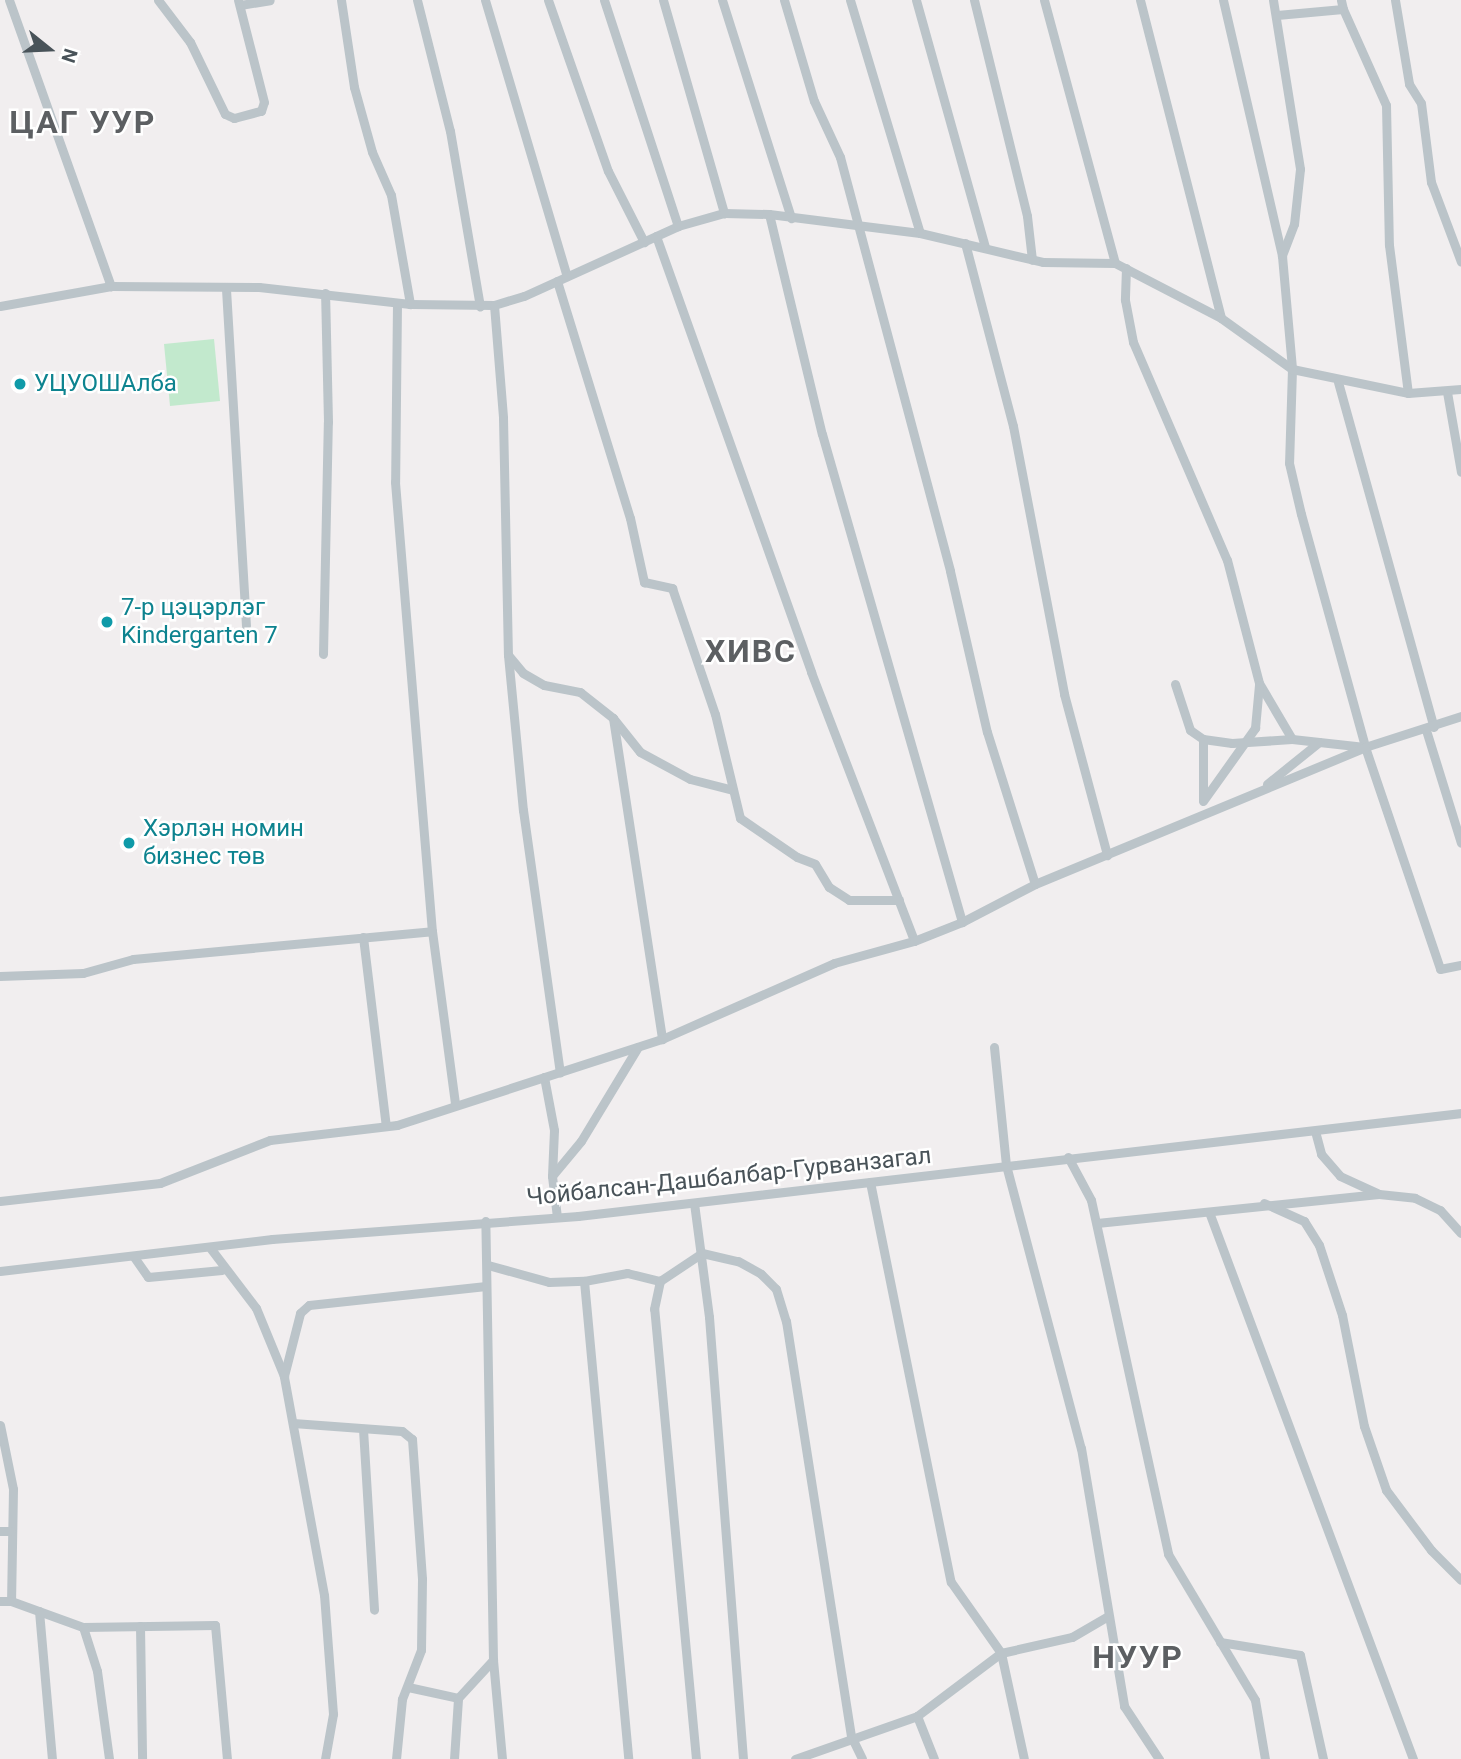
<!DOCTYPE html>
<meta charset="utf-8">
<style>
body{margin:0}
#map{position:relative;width:1461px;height:1759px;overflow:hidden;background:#f1eeef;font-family:Roboto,sans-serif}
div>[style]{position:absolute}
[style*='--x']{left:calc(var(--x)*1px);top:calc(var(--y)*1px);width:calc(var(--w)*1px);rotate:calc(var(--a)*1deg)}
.green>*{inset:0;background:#c2e9cd}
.minor>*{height:9px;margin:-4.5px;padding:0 4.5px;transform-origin:4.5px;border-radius:4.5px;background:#bbc4c9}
.dots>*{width:19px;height:19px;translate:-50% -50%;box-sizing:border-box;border:4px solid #fff;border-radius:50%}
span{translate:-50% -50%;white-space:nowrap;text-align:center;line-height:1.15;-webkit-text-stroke:5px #fff;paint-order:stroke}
.culture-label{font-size:24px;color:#0d838f}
.left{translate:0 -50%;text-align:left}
.street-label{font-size:24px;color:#495359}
.district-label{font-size:32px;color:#5c5f62;font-weight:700;letter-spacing:2px}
.north{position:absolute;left:14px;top:14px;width:70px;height:70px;-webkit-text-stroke:5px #fff;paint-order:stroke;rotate:108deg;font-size:19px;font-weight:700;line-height:28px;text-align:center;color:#495359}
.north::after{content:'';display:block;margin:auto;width:24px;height:32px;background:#495359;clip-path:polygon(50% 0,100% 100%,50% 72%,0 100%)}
</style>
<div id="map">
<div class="green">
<div style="clip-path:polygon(214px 339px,220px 401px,170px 406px,164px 344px)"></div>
</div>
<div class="minor">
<div style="--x:9;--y:0;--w:304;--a:70.4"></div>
<div style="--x:158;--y:0;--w:53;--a:52.7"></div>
<div style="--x:190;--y:42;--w:80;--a:64.1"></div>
<div style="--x:225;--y:114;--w:10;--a:24"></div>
<div style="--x:234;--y:118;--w:28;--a:-15"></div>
<div style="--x:261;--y:111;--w:9;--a:-72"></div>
<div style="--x:264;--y:102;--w:105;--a:-104.3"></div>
<div style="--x:341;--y:0;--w:88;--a:81.5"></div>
<div style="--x:354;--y:87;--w:67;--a:74.5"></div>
<div style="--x:372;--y:152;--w:47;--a:66.2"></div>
<div style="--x:391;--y:195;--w:111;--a:80.1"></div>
<div style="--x:417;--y:0;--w:135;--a:75.9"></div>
<div style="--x:450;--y:131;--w:178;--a:80.3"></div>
<div style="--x:485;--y:0;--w:288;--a:73.5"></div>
<div style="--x:548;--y:0;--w:181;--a:70.7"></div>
<div style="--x:608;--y:171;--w:80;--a:63.1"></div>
<div style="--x:604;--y:0;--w:238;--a:71.9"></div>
<div style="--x:663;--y:0;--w:222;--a:74"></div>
<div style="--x:722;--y:0;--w:229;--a:72.4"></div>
<div style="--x:784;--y:0;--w:105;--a:73.5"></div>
<div style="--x:814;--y:101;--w:62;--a:65.1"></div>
<div style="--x:840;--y:157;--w:428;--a:75.1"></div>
<div style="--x:950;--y:571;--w:165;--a:77.1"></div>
<div style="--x:987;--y:732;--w:159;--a:72.5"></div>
<div style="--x:850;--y:0;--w:243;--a:73.3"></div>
<div style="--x:916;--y:0;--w:256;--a:74.4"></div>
<div style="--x:974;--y:0;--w:222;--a:76.2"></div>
<div style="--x:1027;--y:216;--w:44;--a:83.5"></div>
<div style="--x:1044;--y:0;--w:272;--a:74.9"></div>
<div style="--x:1140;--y:0;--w:328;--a:75.7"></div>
<div style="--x:1223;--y:0;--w:263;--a:77"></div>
<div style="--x:1282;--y:256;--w:113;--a:84.9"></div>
<div style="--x:1292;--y:369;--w:94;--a:91.8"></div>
<div style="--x:1289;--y:463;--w:52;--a:76.8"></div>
<div style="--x:1301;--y:514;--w:242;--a:74.6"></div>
<div style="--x:1365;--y:747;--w:234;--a:71.3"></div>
<div style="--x:1440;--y:969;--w:21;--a:-11"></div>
<div style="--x:1273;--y:0;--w:171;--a:80.9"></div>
<div style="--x:1300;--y:169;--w:55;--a:96.2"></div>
<div style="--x:1294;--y:224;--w:34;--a:111"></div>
<div style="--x:1395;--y:0;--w:85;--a:80.5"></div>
<div style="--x:1409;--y:84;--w:22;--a:58"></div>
<div style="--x:1421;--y:103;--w:80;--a:82.8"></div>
<div style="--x:1431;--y:182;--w:85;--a:69.4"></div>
<div style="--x:240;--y:5;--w:30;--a:-9"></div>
<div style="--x:1343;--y:9;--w:105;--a:65.9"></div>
<div style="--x:1386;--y:105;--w:140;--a:88.8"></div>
<div style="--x:1389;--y:245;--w:149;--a:82.7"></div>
<div style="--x:1277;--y:15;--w:66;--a:-5.2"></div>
<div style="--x:1343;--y:9;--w:9;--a:-103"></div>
<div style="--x:769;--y:214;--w:226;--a:76.5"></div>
<div style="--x:822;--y:434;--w:508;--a:73.99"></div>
<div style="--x:656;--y:236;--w:463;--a:70.4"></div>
<div style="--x:811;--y:672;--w:288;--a:69"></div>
<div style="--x:965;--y:243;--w:189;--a:75.3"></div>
<div style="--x:1013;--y:426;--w:273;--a:79.2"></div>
<div style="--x:1064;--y:694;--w:167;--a:75"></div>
<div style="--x:1126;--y:268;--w:32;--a:92"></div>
<div style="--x:1125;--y:300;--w:43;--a:79.2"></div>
<div style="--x:1133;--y:342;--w:237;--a:66.7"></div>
<div style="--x:1227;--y:560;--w:127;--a:75.4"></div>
<div style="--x:1259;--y:683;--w:65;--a:59.5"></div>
<div style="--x:557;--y:281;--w:248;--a:72.9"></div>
<div style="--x:630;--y:518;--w:66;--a:77.7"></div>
<div style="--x:644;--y:582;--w:29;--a:12"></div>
<div style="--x:672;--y:588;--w:133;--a:71.2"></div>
<div style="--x:715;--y:714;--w:107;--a:76.5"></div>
<div style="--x:740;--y:818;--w:69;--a:34.4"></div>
<div style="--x:797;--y:857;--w:19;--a:21"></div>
<div style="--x:815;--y:864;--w:27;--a:59"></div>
<div style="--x:829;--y:887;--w:24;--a:33"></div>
<div style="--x:849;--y:900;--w:50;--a:0"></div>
<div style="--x:226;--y:289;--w:337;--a:86.6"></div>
<div style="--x:397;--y:303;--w:179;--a:90.6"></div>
<div style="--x:395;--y:482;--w:451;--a:85.3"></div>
<div style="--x:432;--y:931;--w:175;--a:82.4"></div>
<div style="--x:494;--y:305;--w:113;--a:85.4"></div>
<div style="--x:503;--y:418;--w:237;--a:88.8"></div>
<div style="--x:508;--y:655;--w:156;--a:84.5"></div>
<div style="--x:523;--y:810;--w:265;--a:82"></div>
<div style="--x:0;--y:306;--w:113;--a:-10.2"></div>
<div style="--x:111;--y:286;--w:148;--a:0.4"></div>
<div style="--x:259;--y:287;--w:152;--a:6.4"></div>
<div style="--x:410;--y:304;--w:84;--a:0.7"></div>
<div style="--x:494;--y:305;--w:31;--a:-17"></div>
<div style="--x:524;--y:296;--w:169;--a:-24.4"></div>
<div style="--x:678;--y:226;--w:48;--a:-15.8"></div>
<div style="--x:724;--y:213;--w:45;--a:1.3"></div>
<div style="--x:769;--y:214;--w:152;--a:7.2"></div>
<div style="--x:920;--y:233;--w:126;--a:13.3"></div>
<div style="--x:1043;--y:262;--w:72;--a:0.8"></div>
<div style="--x:1115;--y:263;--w:119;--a:27.4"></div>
<div style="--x:1221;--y:318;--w:87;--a:35.7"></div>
<div style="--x:1292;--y:369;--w:118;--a:11.7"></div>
<div style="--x:1408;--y:393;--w:53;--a:-4.3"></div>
<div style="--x:1338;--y:382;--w:358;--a:74.5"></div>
<div style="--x:1447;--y:392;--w:81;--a:80.1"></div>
<div style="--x:323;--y:654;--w:232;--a:-88.8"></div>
<div style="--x:328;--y:422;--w:129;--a:-91.3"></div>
<div style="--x:508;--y:655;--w:23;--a:50"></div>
<div style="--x:523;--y:673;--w:24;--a:30"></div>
<div style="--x:544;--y:685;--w:37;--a:11"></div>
<div style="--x:580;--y:692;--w:42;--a:38.2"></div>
<div style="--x:613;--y:718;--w:43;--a:51.5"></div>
<div style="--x:640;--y:752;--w:57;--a:28.4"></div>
<div style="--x:690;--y:779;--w:44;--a:14.3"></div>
<div style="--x:1175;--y:684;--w:48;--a:71.9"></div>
<div style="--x:1190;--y:730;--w:16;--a:35"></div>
<div style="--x:1203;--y:739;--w:29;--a:8"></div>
<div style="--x:1232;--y:743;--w:60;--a:-3.8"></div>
<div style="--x:1292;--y:739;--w:73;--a:6.3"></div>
<div style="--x:1365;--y:747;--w:101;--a:-17.9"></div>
<div style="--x:613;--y:718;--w:325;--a:81.3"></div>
<div style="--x:1426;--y:730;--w:118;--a:72.8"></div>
<div style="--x:1267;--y:784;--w:67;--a:-38.9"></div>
<div style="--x:1203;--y:800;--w:61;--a:-90"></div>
<div style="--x:1203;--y:801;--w:90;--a:-54.5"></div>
<div style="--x:1255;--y:728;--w:43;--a:-84.7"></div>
<div style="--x:363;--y:937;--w:190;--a:83.1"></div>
<div style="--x:0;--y:976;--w:83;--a:-2.1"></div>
<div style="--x:83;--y:973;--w:52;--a:-15.6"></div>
<div style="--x:133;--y:959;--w:300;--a:-5.3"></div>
<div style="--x:994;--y:1047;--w:119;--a:84.2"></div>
<div style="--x:1006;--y:1165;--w:293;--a:75.2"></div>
<div style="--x:1081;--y:1448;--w:262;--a:80.5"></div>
<div style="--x:1124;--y:1706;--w:64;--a:56.6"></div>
<div style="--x:544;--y:1077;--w:54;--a:79.3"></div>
<div style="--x:554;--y:1130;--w:46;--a:92.5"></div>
<div style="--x:1315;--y:1131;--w:24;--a:75"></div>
<div style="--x:1321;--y:1154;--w:29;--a:49"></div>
<div style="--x:1340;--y:1176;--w:41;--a:24.7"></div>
<div style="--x:1068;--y:1157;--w:49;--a:61.9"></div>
<div style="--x:1091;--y:1200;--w:362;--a:77.7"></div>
<div style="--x:1168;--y:1554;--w:170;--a:59.2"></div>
<div style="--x:1255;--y:1700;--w:60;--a:80.4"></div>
<div style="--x:870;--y:1182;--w:408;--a:78.6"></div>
<div style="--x:951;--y:1582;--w:87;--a:54.8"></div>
<div style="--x:1001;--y:1653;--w:108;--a:77.8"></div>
<div style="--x:0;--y:1201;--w:161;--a:-6.4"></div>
<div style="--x:160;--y:1183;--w:118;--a:-21.4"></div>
<div style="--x:270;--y:1140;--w:128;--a:-6.7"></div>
<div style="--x:397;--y:1125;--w:279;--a:-18"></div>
<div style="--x:662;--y:1039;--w:188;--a:-23.8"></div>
<div style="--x:834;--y:963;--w:83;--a:-15.4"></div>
<div style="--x:914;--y:941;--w:52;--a:-21.6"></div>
<div style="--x:962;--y:922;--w:82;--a:-27.5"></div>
<div style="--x:1035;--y:884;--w:357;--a:-22.5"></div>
<div style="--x:694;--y:1203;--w:115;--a:82.5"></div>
<div style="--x:709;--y:1317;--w:443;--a:85.6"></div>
<div style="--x:1264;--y:1203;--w:44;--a:24.2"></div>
<div style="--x:1304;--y:1221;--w:28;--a:58"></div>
<div style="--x:1319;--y:1245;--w:74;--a:71.8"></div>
<div style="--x:1342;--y:1315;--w:113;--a:78.8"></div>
<div style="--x:1364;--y:1426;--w:68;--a:71"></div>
<div style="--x:1386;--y:1490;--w:75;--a:53.1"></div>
<div style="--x:1431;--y:1550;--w:42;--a:45"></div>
<div style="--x:1209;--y:1212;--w:584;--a:69.55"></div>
<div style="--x:557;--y:1217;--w:41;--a:-97"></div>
<div style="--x:552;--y:1176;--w:45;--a:-50.4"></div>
<div style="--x:581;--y:1141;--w:110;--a:-58.8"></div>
<div style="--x:1097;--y:1223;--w:283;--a:-5.9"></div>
<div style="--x:1379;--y:1194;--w:36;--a:6"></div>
<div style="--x:1415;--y:1198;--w:28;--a:26"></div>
<div style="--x:1440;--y:1210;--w:31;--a:48"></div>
<div style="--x:211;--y:1249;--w:74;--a:52.7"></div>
<div style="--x:256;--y:1308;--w:74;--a:67.6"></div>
<div style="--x:134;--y:1257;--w:24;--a:55"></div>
<div style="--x:148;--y:1277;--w:74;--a:-5.4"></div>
<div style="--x:488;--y:1265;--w:63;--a:15.6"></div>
<div style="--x:549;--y:1282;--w:35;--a:-2"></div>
<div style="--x:584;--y:1281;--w:44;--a:-10.5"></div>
<div style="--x:627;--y:1273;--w:34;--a:14"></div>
<div style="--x:0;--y:1271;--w:274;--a:-6.7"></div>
<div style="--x:272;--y:1239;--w:307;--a:-4.3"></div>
<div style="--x:578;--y:1216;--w:889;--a:-6.65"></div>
<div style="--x:584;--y:1281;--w:480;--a:84.7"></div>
<div style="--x:293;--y:1423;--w:109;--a:4.2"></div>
<div style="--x:402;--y:1431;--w:13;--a:39"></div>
<div style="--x:412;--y:1439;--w:140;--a:85.9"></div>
<div style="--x:422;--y:1579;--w:71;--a:90.8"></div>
<div style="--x:421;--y:1650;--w:53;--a:111.2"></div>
<div style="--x:402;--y:1699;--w:60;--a:95.7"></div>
<div style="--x:0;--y:1425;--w:65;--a:78.5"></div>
<div style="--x:13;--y:1489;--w:112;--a:91"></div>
<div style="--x:363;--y:1429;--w:181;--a:86.5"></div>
<div style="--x:0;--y:1531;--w:11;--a:0"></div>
<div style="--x:0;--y:1601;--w:11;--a:0"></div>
<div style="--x:11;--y:1601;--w:77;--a:19.9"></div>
<div style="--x:83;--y:1627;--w:132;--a:-0.9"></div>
<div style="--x:215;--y:1625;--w:135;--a:84.9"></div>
<div style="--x:39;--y:1611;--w:149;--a:85"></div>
<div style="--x:140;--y:1626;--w:133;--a:89.1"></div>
<div style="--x:83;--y:1627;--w:46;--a:72.3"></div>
<div style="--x:97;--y:1671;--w:89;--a:82.2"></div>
<div style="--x:1220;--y:1642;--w:81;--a:9.2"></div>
<div style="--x:1300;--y:1655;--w:107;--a:77.5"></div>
<div style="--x:493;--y:1660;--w:99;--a:84.8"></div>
<div style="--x:408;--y:1687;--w:51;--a:12.4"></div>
<div style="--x:917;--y:1716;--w:46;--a:68.4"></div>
<div style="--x:325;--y:1759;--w:46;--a:-79.9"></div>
<div style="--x:333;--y:1714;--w:119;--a:-94.3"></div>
<div style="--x:324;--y:1595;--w:223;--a:-100.4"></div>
<div style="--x:284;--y:1376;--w:65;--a:-75.7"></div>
<div style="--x:300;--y:1313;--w:12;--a:-42"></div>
<div style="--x:309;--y:1305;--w:178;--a:-6.1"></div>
<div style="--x:454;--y:1759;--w:61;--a:-86.2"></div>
<div style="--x:458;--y:1698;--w:52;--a:-47.4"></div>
<div style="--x:493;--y:1660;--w:439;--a:-91"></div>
<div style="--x:696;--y:1759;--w:452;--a:-95.3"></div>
<div style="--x:654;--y:1309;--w:29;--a:-78"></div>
<div style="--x:660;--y:1281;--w:50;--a:-33.7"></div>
<div style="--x:702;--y:1253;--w:37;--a:13"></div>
<div style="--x:738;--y:1261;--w:26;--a:29"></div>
<div style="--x:761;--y:1274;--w:21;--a:45"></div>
<div style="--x:776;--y:1289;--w:34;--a:73"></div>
<div style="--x:786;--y:1321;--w:420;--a:81.1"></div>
<div style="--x:851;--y:1736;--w:25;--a:64"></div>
<div style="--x:795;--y:1759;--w:129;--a:-19.4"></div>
<div style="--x:917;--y:1716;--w:105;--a:-36.9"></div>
<div style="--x:1001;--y:1653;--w:73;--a:-12.7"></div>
<div style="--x:1072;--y:1637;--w:42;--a:-30.3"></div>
</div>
<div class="dots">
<div style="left:20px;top:384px;background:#0f9aa8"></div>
<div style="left:107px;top:622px;background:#0f9aa8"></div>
<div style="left:129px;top:843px;background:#0f9aa8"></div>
</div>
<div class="culture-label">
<span class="left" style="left:34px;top:384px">УЦУОШАлба</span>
<span class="left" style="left:121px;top:622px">7-р цэцэрлэг<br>Kindergarten 7</span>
<span class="left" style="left:143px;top:843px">Хэрлэн номин<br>бизнес төв</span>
</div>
<div class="street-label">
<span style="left:729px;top:1177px;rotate:-6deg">Чойбалсан-Дашбалбар-Гурванзагал</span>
</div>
<div class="district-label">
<span style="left:83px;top:122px">ЦАГ УУР</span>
<span style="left:751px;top:651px">ХИВС</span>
<span style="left:1138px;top:1657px">НУУР</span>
</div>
<div class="north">N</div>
</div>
